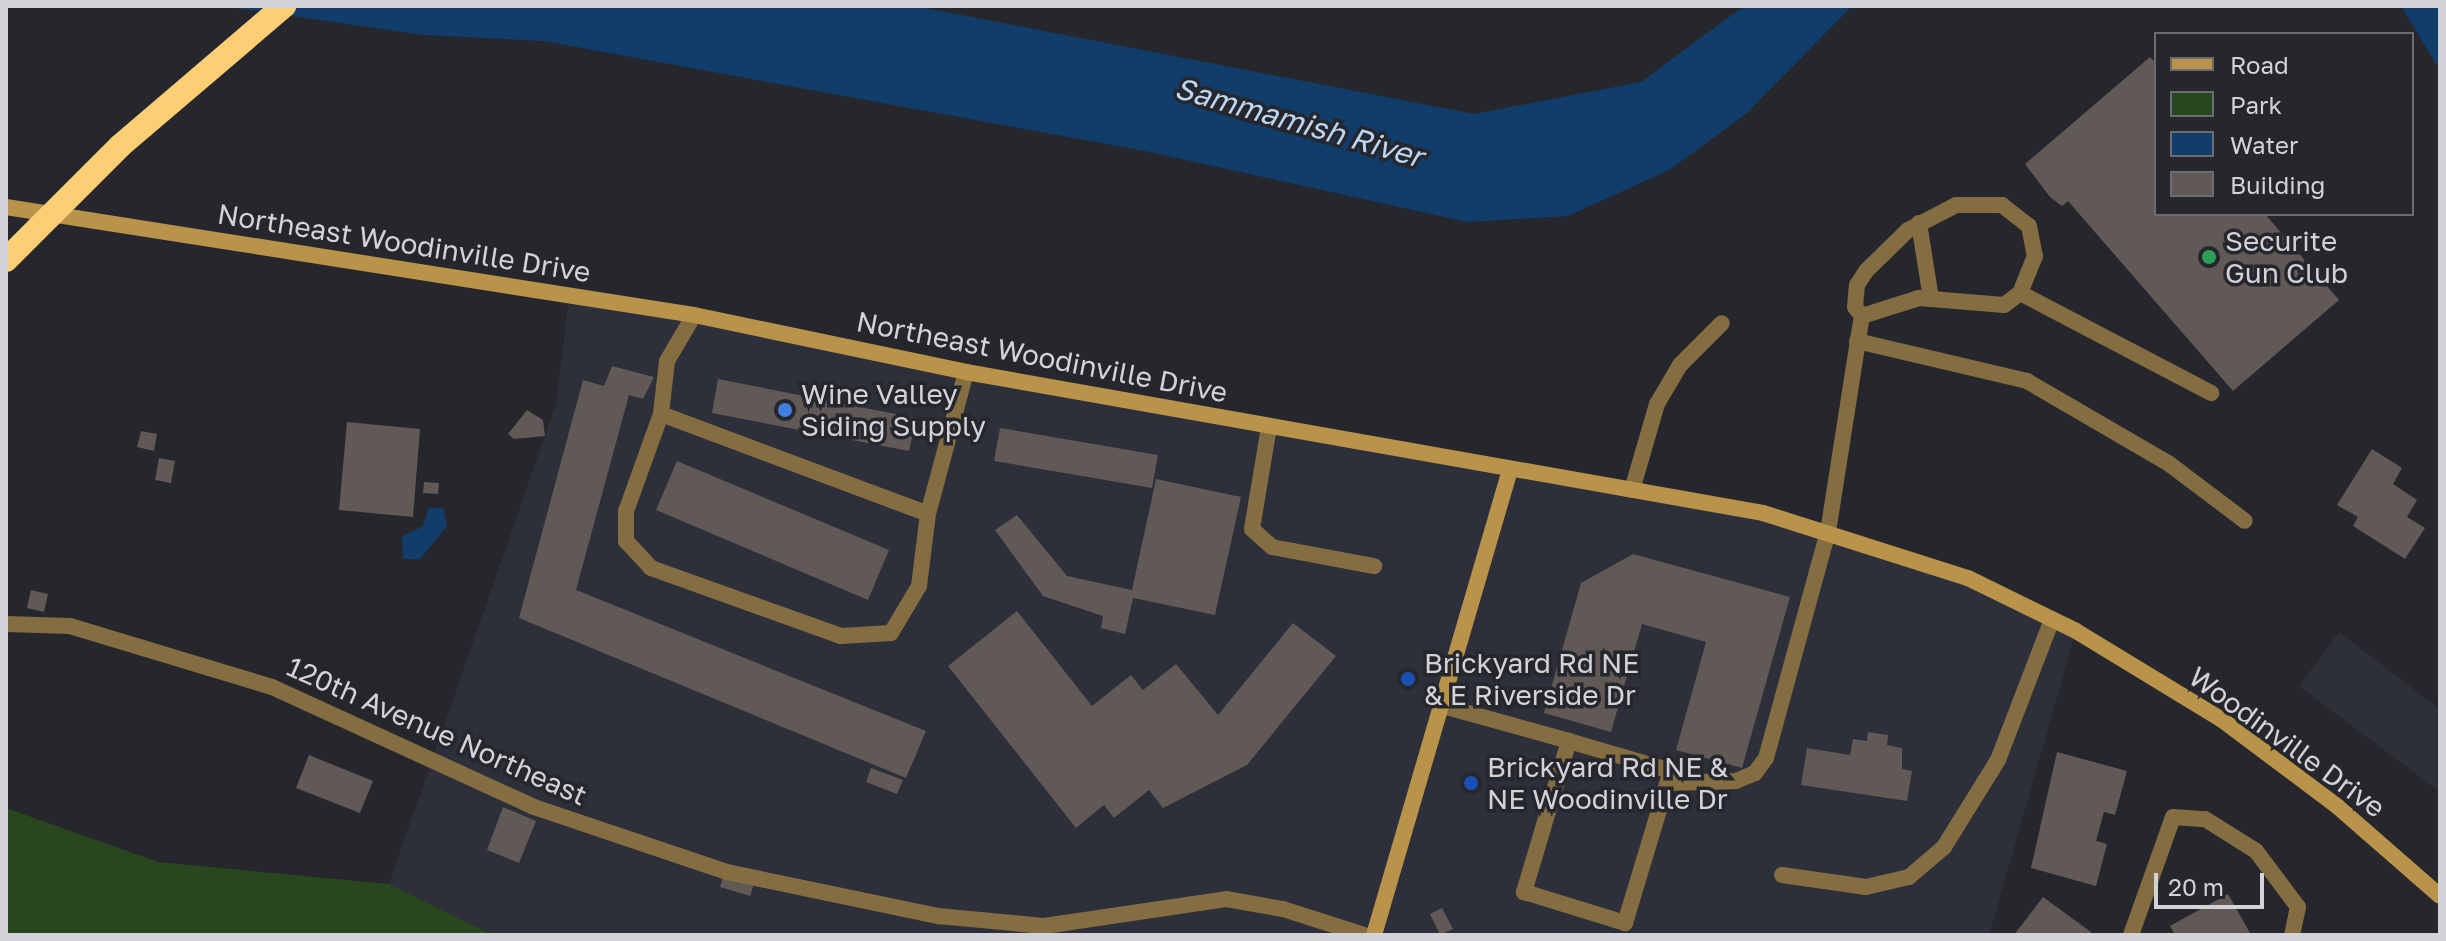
<!DOCTYPE html>
<style>
body{margin:0}
#map{position:relative;width:2446px;height:941px;overflow:hidden;background:#26272d;font-family:"Golos Text",sans-serif}
div>[style]{position:absolute}
[style*='--x']{left:calc(var(--x)*1px);top:calc(var(--y)*1px);width:calc(var(--w)*1px);rotate:calc(var(--a)*1deg)}
.built>*{inset:0;background:#2d2f3a}
.green>*{inset:0;background:#29471e}
.water>*{inset:0;background:#113d6a}
.building>*{inset:0;background:#605955}
.lane>*{height:16px;margin:-8px;padding:0 8px;transform-origin:8px;border-radius:8px;background:#846d40}
.street>*{height:16px;margin:-8px;padding:0 8px;transform-origin:8px;border-radius:8px;background:#846d40}
.secondary>*{height:16px;margin:-8px;padding:0 8px;transform-origin:8px;border-radius:8px;background:#b99349}
.highway-bridge>*{height:24px;margin:-12px;padding:0 12px;transform-origin:12px;border-radius:12px;background:#fece74}
.dots>*{width:22px;height:22px;translate:-50% -50%;box-sizing:border-box;border:4px solid #26272d;border-radius:50%}
span{translate:-50% -50%;white-space:nowrap;text-align:center;line-height:1.15;-webkit-text-stroke:7px #26272d;paint-order:stroke}
.poi-label{font-size:28px;color:#d2d3d7}
.left{translate:0 -50%;text-align:left}
.street-label{font-size:28px;color:#d2d3d7}
.water-label{font-size:30px;color:#bcd5f2;font-style:italic}
.frame{position:absolute;inset:0;border:8px solid #d2d3d7;pointer-events:none}
.legend{position:absolute;left:2154px;top:32px;width:260px;height:184px;box-sizing:border-box;background:#26272d;border:2px solid #6b6c71;margin:0;padding:10px 14px;list-style:none;font-size:24px;color:#d2d3d7}
.legend li{display:flex;align-items:center;gap:16px;height:40px}
.legend b{width:40px;border:2px solid #6b6c71}
.scale{position:absolute;left:2154px;top:873px;width:110px;height:36px;box-sizing:border-box;border:4px solid #d2d3d7;border-top:0;padding-left:10px;font-size:24px;line-height:28px;white-space:nowrap;color:#d2d3d7;-webkit-text-stroke:6px #26272d;paint-order:stroke}
</style>
<div id="map">
<div class="built">
<div style="clip-path:polygon(569px 296px,1633px 490px,1879px 546px,2076px 631px,1989px 935px,493px 935px,389px 884px,556px 404px)"></div>
<div style="clip-path:polygon(2339px 632px,2440px 709px,2440px 792px,2299px 686px)"></div>
</div>
<div class="green">
<div style="clip-path:polygon(6px 808px,158px 862px,389px 884px,493px 935px,6px 935px)"></div>
</div>
<div class="water">
<div style="clip-path:polygon(222px 6px,915px 6px,1474px 114px,1641px 82px,1744px 6px,1852px 6px,1746px 114px,1669px 170px,1568px 216px,1468px 222px,1145px 151px,544px 41px,424px 35px)"></div>
<div style="clip-path:polygon(2401px 6px,2440px 6px,2440px 70px)"></div>
<div style="clip-path:polygon(429px 508px,443px 508px,447px 526px,420px 559px,403px 559px,402px 537px,423px 526px)"></div>
</div>
<div class="building">
<div style="clip-path:polygon(2150px 57px,2156px 63px,2156px 214px,2265px 214px,2339px 300px,2233px 391px,2068px 201px,2062px 206px,2050px 197px,2025px 164px)"></div>
<div style="clip-path:polygon(612px 366px,654px 377px,643px 399px,629px 395px,576px 590px,926px 731px,906px 778px,519px 618px,583px 380px,604px 386px)"></div>
<div style="clip-path:polygon(718px 379px,916px 418px,909px 451px,712px 413px)"></div>
<div style="clip-path:polygon(527px 410px,543px 420px,545px 436px,514px 439px,508px 434px)"></div>
<div style="clip-path:polygon(347px 422px,420px 429px,413px 517px,339px 510px)"></div>
<div style="clip-path:polygon(1000px 428px,1158px 455px,1152px 488px,994px 461px)"></div>
<div style="clip-path:polygon(141px 431px,157px 434px,154px 451px,137px 447px)"></div>
<div style="clip-path:polygon(2372px 449px,2402px 468px,2393px 484px,2417px 500px,2407px 517px,2425px 528px,2405px 559px,2353px 526px,2358px 517px,2337px 505px)"></div>
<div style="clip-path:polygon(159px 458px,175px 461px,171px 483px,155px 480px)"></div>
<div style="clip-path:polygon(677px 461px,889px 550px,868px 600px,656px 510px)"></div>
<div style="clip-path:polygon(1156px 479px,1241px 497px,1215px 615px,1133px 598px,1125px 634px,1101px 628px,1103px 616px,1043px 596px,995px 530px,1017px 515px,1067px 576px,1132px 590px)"></div>
<div style="clip-path:polygon(424px 482px,439px 483px,438px 494px,423px 493px)"></div>
<div style="clip-path:polygon(1633px 554px,1790px 597px,1742px 768px,1676px 750px,1706px 642px,1642px 624px,1611px 732px,1544px 713px,1581px 583px)"></div>
<div style="clip-path:polygon(31px 590px,48px 594px,44px 612px,27px 608px)"></div>
<div style="clip-path:polygon(1017px 611px,1092px 706px,1131px 675px,1143px 690px,1176px 664px,1218px 715px,1293px 623px,1336px 656px,1247px 765px,1163px 808px,1149px 790px,1114px 818px,1104px 805px,1076px 828px,948px 666px)"></div>
<div style="clip-path:polygon(1868px 732px,1888px 735px,1887px 745px,1902px 748px,1902px 769px,1912px 771px,1907px 801px,1801px 785px,1807px 748px,1850px 755px,1853px 739px,1867px 741px)"></div>
<div style="clip-path:polygon(2057px 752px,2127px 771px,2115px 815px,2104px 812px,2096px 841px,2107px 844px,2096px 886px,2031px 868px)"></div>
<div style="clip-path:polygon(309px 755px,373px 781px,360px 813px,296px 788px)"></div>
<div style="clip-path:polygon(871px 768px,903px 780px,897px 794px,866px 782px)"></div>
<div style="clip-path:polygon(503px 807px,536px 821px,519px 863px,487px 850px)"></div>
<div style="clip-path:polygon(724px 874px,754px 884px,750px 896px,720px 887px)"></div>
<div style="clip-path:polygon(2228px 894px,2250px 933px,2175px 935px,2170px 926px)"></div>
<div style="clip-path:polygon(2043px 897px,2091px 932px,2089px 935px,2014px 935px)"></div>
<div style="clip-path:polygon(1442px 908px,1453px 929px,1440px 935px,1430px 914px)"></div>
</div>
<div class="lane">
<div style="--x:1919;--y:223;--w:77;--a:81"></div>
<div style="--x:2020;--y:293;--w:216;--a:27.6"></div>
<div style="--x:694;--y:315;--w:53;--a:120.4"></div>
<div style="--x:667;--y:361;--w:53;--a:96.5"></div>
<div style="--x:661;--y:414;--w:285;--a:20.5"></div>
<div style="--x:928;--y:514;--w:147;--a:-75"></div>
<div style="--x:1857;--y:341;--w:175;--a:13.2"></div>
<div style="--x:2027;--y:381;--w:163;--a:30.2"></div>
<div style="--x:2168;--y:463;--w:96;--a:37"></div>
<div style="--x:661;--y:414;--w:103;--a:109.8"></div>
<div style="--x:626;--y:511;--w:30;--a:90"></div>
<div style="--x:626;--y:541;--w:37;--a:47"></div>
<div style="--x:651;--y:568;--w:202;--a:19.7"></div>
<div style="--x:841;--y:636;--w:50;--a:-3.4"></div>
<div style="--x:891;--y:633;--w:55;--a:-59.2"></div>
<div style="--x:919;--y:586;--w:73;--a:-82.9"></div>
<div style="--x:1269;--y:427;--w:103;--a:99.5"></div>
<div style="--x:1252;--y:529;--w:27;--a:42"></div>
<div style="--x:1272;--y:547;--w:104;--a:10.6"></div>
<div style="--x:1632;--y:490;--w:90;--a:-73.8"></div>
<div style="--x:1657;--y:404;--w:45;--a:-59.5"></div>
<div style="--x:1680;--y:365;--w:59;--a:-45"></div>
<div style="--x:6;--y:624;--w:64;--a:1.8"></div>
<div style="--x:70;--y:626;--w:211;--a:16.8"></div>
<div style="--x:272;--y:687;--w:288;--a:24.6"></div>
<div style="--x:534;--y:807;--w:204;--a:18.6"></div>
<div style="--x:727;--y:872;--w:216;--a:11.8"></div>
<div style="--x:938;--y:916;--w:106;--a:5.4"></div>
<div style="--x:1044;--y:926;--w:184;--a:-8.4"></div>
<div style="--x:1226;--y:899;--w:58;--a:10"></div>
<div style="--x:1443;--y:706;--w:131;--a:15.5"></div>
<div style="--x:1569;--y:741;--w:158;--a:106.6"></div>
<div style="--x:1524;--y:892;--w:106;--a:17.1"></div>
<div style="--x:1625;--y:923;--w:159;--a:-73.2"></div>
<div style="--x:1671;--y:771;--w:106;--a:-163.6"></div>
<div style="--x:1668;--y:783;--w:68;--a:-1.7"></div>
<div style="--x:1736;--y:781;--w:21;--a:-23"></div>
<div style="--x:1755;--y:773;--w:19;--a:-54"></div>
<div style="--x:1766;--y:758;--w:234;--a:-74.7"></div>
<div style="--x:1828;--y:532;--w:219;--a:-81.1"></div>
<div style="--x:1862;--y:316;--w:11;--a:-128"></div>
<div style="--x:1855;--y:307;--w:22;--a:-85"></div>
<div style="--x:1857;--y:285;--w:17;--a:-57"></div>
<div style="--x:1866;--y:271;--w:59;--a:-44.3"></div>
<div style="--x:1908;--y:230;--w:54;--a:-27.5"></div>
<div style="--x:1956;--y:205;--w:46;--a:0"></div>
<div style="--x:2002;--y:205;--w:34;--a:38"></div>
<div style="--x:2029;--y:226;--w:31;--a:79"></div>
<div style="--x:2035;--y:256;--w:40;--a:112"></div>
<div style="--x:2020;--y:293;--w:20;--a:143"></div>
<div style="--x:2004;--y:305;--w:85;--a:-175.3"></div>
<div style="--x:1919;--y:298;--w:60;--a:162.5"></div>
<div style="--x:1782;--y:875;--w:85;--a:8.1"></div>
<div style="--x:1866;--y:887;--w:44;--a:-13.1"></div>
<div style="--x:1909;--y:877;--w:46;--a:-40.6"></div>
<div style="--x:1944;--y:847;--w:102;--a:-58.2"></div>
<div style="--x:1998;--y:760;--w:151;--a:-69"></div>
<div style="--x:2131;--y:935;--w:125;--a:-70.4"></div>
<div style="--x:2173;--y:817;--w:32;--a:4"></div>
<div style="--x:2205;--y:819;--w:60;--a:32.1"></div>
<div style="--x:2256;--y:851;--w:70;--a:53.1"></div>
<div style="--x:2298;--y:907;--w:29;--a:102"></div>
</div>
<div class="street">
<div style="--x:1283;--y:909;--w:85;--a:17.8"></div>
</div>
<div class="secondary">
<div style="--x:6;--y:207;--w:696;--a:8.92"></div>
<div style="--x:694;--y:315;--w:278;--a:11.8"></div>
<div style="--x:966;--y:372;--w:809;--a:10.03"></div>
<div style="--x:1763;--y:513;--w:215;--a:17.6"></div>
<div style="--x:1968;--y:578;--w:120;--a:26.1"></div>
<div style="--x:2076;--y:631;--w:170;--a:31.3"></div>
<div style="--x:2221;--y:719;--w:146;--a:36.9"></div>
<div style="--x:2338;--y:807;--w:135;--a:41.1"></div>
<div style="--x:1374;--y:935;--w:484;--a:-73.7"></div>
</div>
<div class="highway-bridge">
<div style="--x:6;--y:260;--w:161;--a:-45"></div>
<div style="--x:120;--y:146;--w:216;--a:-40.5"></div>
</div>
<div class="dots">
<div style="left:2209px;top:257px;background:#2e9e5b"></div>
<div style="left:785px;top:410px;background:#3f7fe0"></div>
<div style="left:1408px;top:679px;background:#1a4fb4"></div>
<div style="left:1471px;top:783px;background:#1a4fb4"></div>
</div>
<div class="poi-label">
<span class="left" style="left:2225px;top:257px">Securite<br>Gun Club</span>
<span class="left" style="left:801px;top:410px">Wine Valley<br>Siding Supply</span>
<span class="left" style="left:1424px;top:679px">Brickyard Rd NE<br>&amp; E Riverside Dr</span>
<span class="left" style="left:1487px;top:783px">Brickyard Rd NE &amp;<br>NE Woodinville Dr</span>
</div>
<div class="street-label">
<span style="left:404px;top:243px;rotate:9deg">Northeast Woodinville Drive</span>
<span style="left:1042px;top:357px;rotate:11deg">Northeast Woodinville Drive</span>
<span style="left:437px;top:731px;rotate:24deg">120th Avenue Northeast</span>
<span style="left:2287px;top:742px;rotate:36deg">Woodinville Drive</span>
</div>
<div class="water-label">
<span style="left:1299px;top:122px;rotate:16deg">Sammamish River</span>
</div>
<div class="frame"></div>
<ul class="legend">
<li><b style="height:10px;background:#b99349"></b>Road</li>
<li><b style="height:22px;background:#29471e"></b>Park</li>
<li><b style="height:22px;background:#113d6a"></b>Water</li>
<li><b style="height:22px;background:#605955"></b>Building</li>
</ul>
<div class="scale">20 m</div>
</div>
